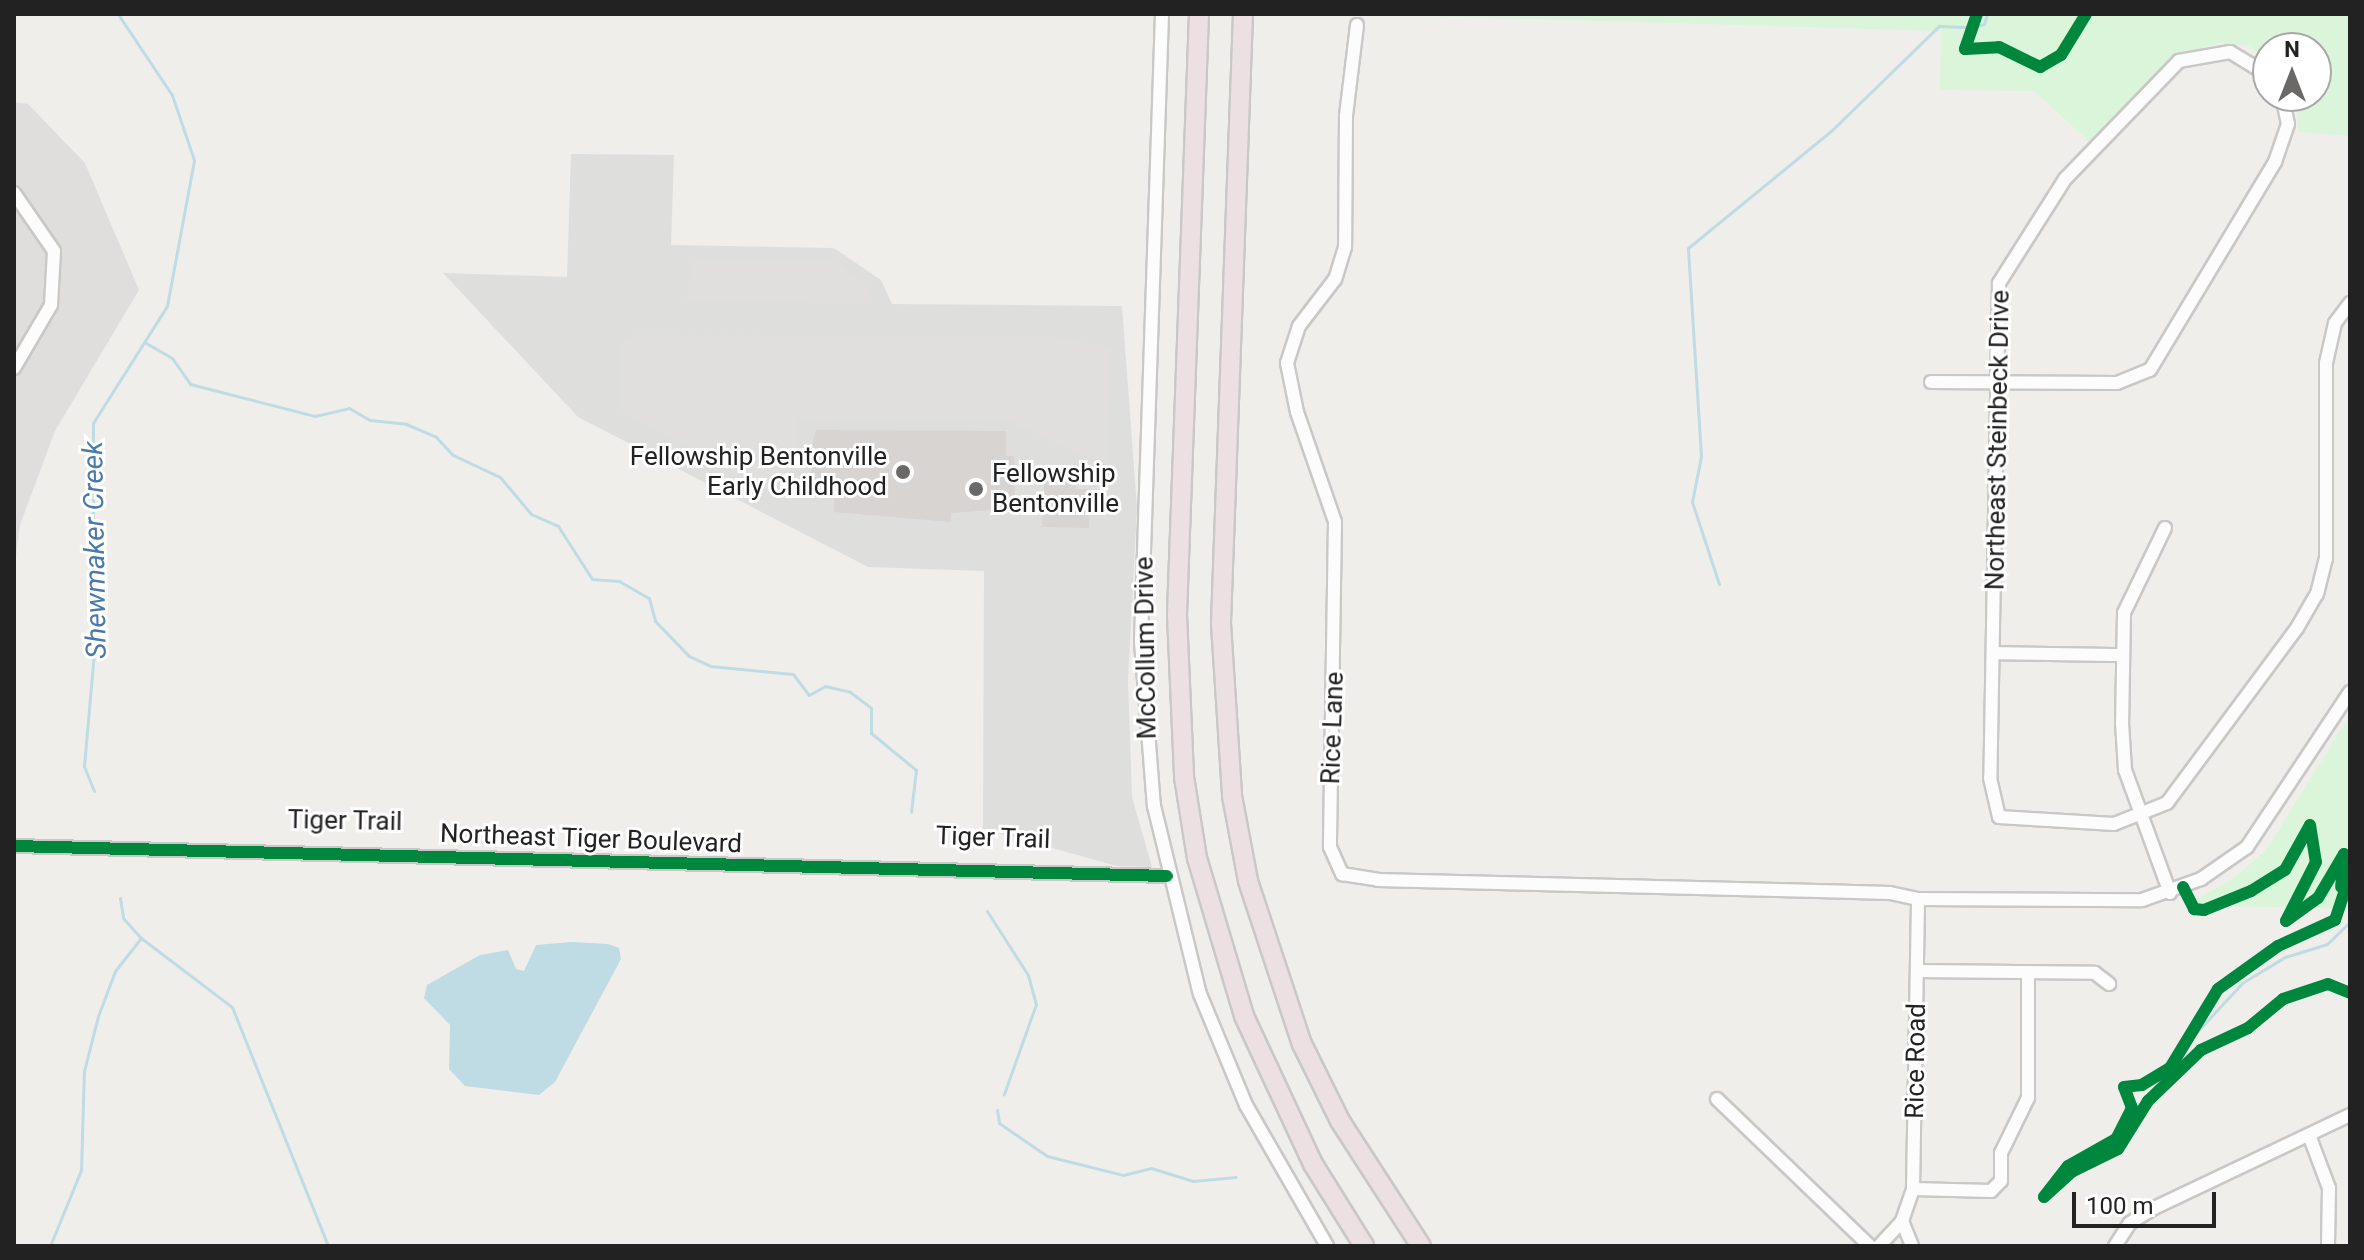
<!DOCTYPE html>
<style>
body{margin:0}
#map{position:relative;width:2364px;height:1260px;overflow:hidden;background:#f0eeeb;font-family:Roboto,sans-serif}
div>[style]{position:absolute}
[style*='--x']{left:calc(var(--x)*1px);top:calc(var(--y)*1px);width:calc(var(--w)*1px);rotate:calc(var(--a)*1deg)}
.residential>*{inset:0;background:#dfdedc}
.religious>*{inset:0;background:#dededc}
.park>*{inset:0;background:#daf5da}
.parking>*{inset:0;background:#e0dfde}
.water>*{inset:0;background:#bfdbe3}
.stream>*{height:3px;margin:-1.5px;padding:0 1.5px;transform-origin:1.5px;border-radius:1.5px;background:#bfdbe3}
.building>*{inset:0;background:#d7d4d2}
.roads{filter:drop-shadow(2px 0 #c9c8c7) drop-shadow(-2px 0 #c9c8c7) drop-shadow(0 2px #c9c8c7) drop-shadow(0 -2px #c9c8c7)}
.minor>*{height:12px;margin:-6px;padding:0 6px;transform-origin:6px;border-radius:6px;background:#fdfcfc}
.highway>*{height:18px;margin:-9px;padding:0 9px;transform-origin:9px;border-radius:9px;background:#ece0e2}
.cycleway>*{height:12px;margin:-6px;padding:0 6px;transform-origin:6px;border-radius:6px;background:#00873e}
.dots>*{width:22px;height:22px;translate:-50% -50%;box-sizing:border-box;border:4px solid #fff;border-radius:50%}
span{translate:-50% -50%;white-space:nowrap;text-align:center;line-height:1.15;-webkit-text-stroke:6px #fff;paint-order:stroke}
.street-label{font-size:26px;color:#222}
.poi-label{font-size:26px;color:#222}
.right{translate:-100% -50%;text-align:right}
.left{translate:0 -50%;text-align:left}
.water-label{font-size:28px;color:#4a7aab;font-style:italic}
.frame{position:absolute;inset:0;border:16px solid #222;pointer-events:none}
.north{position:absolute;left:2252px;top:32px;width:80px;height:80px;box-sizing:border-box;background:#fff;border:2px solid #a7a7a7;border-radius:50%;rotate:0deg;font-size:22px;font-weight:700;line-height:32px;text-align:center;color:#222}
.north::after{content:'';display:block;margin:auto;width:28px;height:36px;background:#6a6968;clip-path:polygon(50% 0,100% 100%,50% 72%,0 100%)}
.scale{position:absolute;left:2072px;top:1192px;width:144px;height:36px;box-sizing:border-box;border:4px solid #222;border-top:0;padding-left:10px;font-size:24px;line-height:28px;white-space:nowrap;color:#222;-webkit-text-stroke:6px #fff;paint-order:stroke}
</style>
<div id="map">
<div class="residential">
<div style="clip-path:polygon(14px 102px,28px 104px,85px 163px,139px 290px,55px 431px,20px 525px,14px 571px)"></div>
</div>
<div class="religious">
<div style="clip-path:polygon(571px 154px,674px 155px,671px 245px,834px 248px,881px 280px,892px 304px,1122px 306px,1137px 508px,1128px 681px,1132px 797px,1152px 867px,1117px 866px,983px 829px,984px 571px,868px 567px,578px 417px,443px 273px,567px 277px)"></div>
</div>
<div class="park">
<div style="clip-path:polygon(1358px 14px,2350px 14px,2350px 136px,2299px 132px,2294px 96px,2316px 96px,2316px 48px,2268px 48px,2268px 59px,2248px 46px,2218px 43px,2174px 57px,2092px 144px,2034px 91px,1940px 90px,1941px 31px)"></div>
<div style="clip-path:polygon(2350px 715px,2350px 909px,2187px 905px,2234px 878px,2266px 850px)"></div>
</div>
<div class="parking">
<div style="clip-path:polygon(693px 262px,836px 262px,869px 288px,873px 304px,686px 300px)"></div>
<div style="clip-path:polygon(635px 335px,1046px 336px,1111px 347px,1107px 466px,1004px 419px,795px 418px,793px 502px,622px 412px,618px 346px)"></div>
</div>
<div class="water">
<div style="clip-path:polygon(571px 942px,608px 944px,619px 948px,621px 959px,555px 1082px,539px 1095px,465px 1086px,449px 1069px,450px 1025px,424px 998px,427px 985px,480px 955px,508px 950px,516px 969px,524px 971px,536px 945px)"></div>
</div>
<div class="stream">
<div style="--x:146;--y:343;--w:30;--a:30"></div>
<div style="--x:172;--y:358;--w:32;--a:55"></div>
<div style="--x:190;--y:384;--w:129;--a:14.4"></div>
<div style="--x:315;--y:416;--w:35;--a:-13"></div>
<div style="--x:349;--y:408;--w:24;--a:30"></div>
<div style="--x:370;--y:420;--w:36;--a:6"></div>
<div style="--x:406;--y:424;--w:33;--a:23"></div>
<div style="--x:436;--y:437;--w:25;--a:47"></div>
<div style="--x:453;--y:455;--w:52;--a:25.1"></div>
<div style="--x:500;--y:477;--w:48;--a:50"></div>
<div style="--x:531;--y:514;--w:30;--a:24"></div>
<div style="--x:558;--y:526;--w:63;--a:57.3"></div>
<div style="--x:592;--y:579;--w:27;--a:4"></div>
<div style="--x:619;--y:581;--w:34;--a:30"></div>
<div style="--x:649;--y:598;--w:24;--a:75"></div>
<div style="--x:655;--y:621;--w:49;--a:45.8"></div>
<div style="--x:689;--y:656;--w:23;--a:25"></div>
<div style="--x:710;--y:666;--w:83;--a:5.5"></div>
<div style="--x:793;--y:674;--w:26;--a:53"></div>
<div style="--x:809;--y:695;--w:18;--a:-29"></div>
<div style="--x:825;--y:686;--w:26;--a:13"></div>
<div style="--x:850;--y:692;--w:26;--a:37"></div>
<div style="--x:871;--y:708;--w:25;--a:90"></div>
<div style="--x:871;--y:733;--w:58;--a:39.4"></div>
<div style="--x:916;--y:770;--w:42;--a:96.8"></div>
<div style="--x:1719;--y:584;--w:86;--a:-108.2"></div>
<div style="--x:1692;--y:502;--w:47;--a:-78.9"></div>
<div style="--x:1701;--y:456;--w:208;--a:-93.6"></div>
<div style="--x:1688;--y:248;--w:186;--a:-39.3"></div>
<div style="--x:1832;--y:130;--w:149;--a:-44.2"></div>
<div style="--x:1939;--y:26;--w:34;--a:2"></div>
<div style="--x:1973;--y:27;--w:11;--a:-15"></div>
<div style="--x:1984;--y:24;--w:10;--a:-73"></div>
<div style="--x:94;--y:791;--w:27;--a:-112"></div>
<div style="--x:84;--y:766;--w:174;--a:-85"></div>
<div style="--x:99;--y:593;--w:57;--a:-96"></div>
<div style="--x:93;--y:536;--w:113;--a:-90"></div>
<div style="--x:93;--y:423;--w:138;--a:-57.7"></div>
<div style="--x:167;--y:306;--w:148;--a:-79.5"></div>
<div style="--x:194;--y:160;--w:69;--a:-108.7"></div>
<div style="--x:172;--y:95;--w:97;--a:-123.7"></div>
<div style="--x:120;--y:898;--w:20;--a:81"></div>
<div style="--x:123;--y:918;--w:27;--a:48"></div>
<div style="--x:141;--y:938;--w:114;--a:37.2"></div>
<div style="--x:232;--y:1007;--w:258;--a:68.1"></div>
<div style="--x:987;--y:911;--w:76;--a:57.4"></div>
<div style="--x:1028;--y:975;--w:30;--a:75"></div>
<div style="--x:1036;--y:1004;--w:96;--a:109.6"></div>
<div style="--x:2193;--y:1036;--w:72;--a:-47.2"></div>
<div style="--x:2242;--y:983;--w:50;--a:-31.2"></div>
<div style="--x:2285;--y:957;--w:44;--a:-17.2"></div>
<div style="--x:2327;--y:944;--w:32;--a:-44"></div>
<div style="--x:997;--y:1110;--w:13;--a:81"></div>
<div style="--x:999;--y:1123;--w:58;--a:34.5"></div>
<div style="--x:1047;--y:1156;--w:78;--a:14"></div>
<div style="--x:1123;--y:1175;--w:29;--a:-14"></div>
<div style="--x:1151;--y:1168;--w:44;--a:17.2"></div>
<div style="--x:1193;--y:1181;--w:43;--a:-5.3"></div>
<div style="--x:50;--y:1246;--w:82;--a:-67.8"></div>
<div style="--x:81;--y:1170;--w:99;--a:-88.3"></div>
<div style="--x:84;--y:1071;--w:57;--a:-75.7"></div>
<div style="--x:98;--y:1016;--w:48;--a:-69.3"></div>
<div style="--x:115;--y:971;--w:42;--a:-51.8"></div>
</div>
<div class="building">
<div style="clip-path:polygon(816px 430px,1006px 431px,1006px 456px,1014px 456px,1015px 508px,951px 513px,951px 522px,834px 512px,834px 485px,813px 485px,809px 455px)"></div>
<div style="clip-path:polygon(1045px 471px,1077px 471px,1076px 489px,1087px 489px,1089px 528px,1042px 527px)"></div>
</div>
<div class="roads">
<div class="minor">
<div style="--x:1162;--y:14;--w:628;--a:91.92"></div>
<div style="--x:1141;--y:642;--w:165;--a:85.5"></div>
<div style="--x:1154;--y:806;--w:194;--a:76.3"></div>
<div style="--x:1200;--y:994;--w:120;--a:67.5"></div>
<div style="--x:1246;--y:1105;--w:163;--a:60.1"></div>
<div style="--x:1357;--y:25;--w:92;--a:96.9"></div>
<div style="--x:1346;--y:116;--w:131;--a:90.4"></div>
<div style="--x:1345;--y:247;--w:34;--a:107"></div>
<div style="--x:1335;--y:279;--w:59;--a:127.5"></div>
<div style="--x:1299;--y:326;--w:39;--a:108"></div>
<div style="--x:1287;--y:363;--w:50;--a:78.5"></div>
<div style="--x:1297;--y:412;--w:116;--a:70.9"></div>
<div style="--x:1335;--y:522;--w:325;--a:90.9"></div>
<div style="--x:1330;--y:847;--w:30;--a:66"></div>
<div style="--x:1342;--y:874;--w:36;--a:9"></div>
<div style="--x:1378;--y:880;--w:512;--a:1.45"></div>
<div style="--x:1890;--y:893;--w:29;--a:12"></div>
<div style="--x:1918;--y:899;--w:224;--a:0.3"></div>
<div style="--x:2142;--y:900;--w:63;--a:-19.6"></div>
<div style="--x:2201;--y:879;--w:56;--a:-34.8"></div>
<div style="--x:2247;--y:847;--w:186;--a:-56.4"></div>
<div style="--x:2268;--y:75;--w:44;--a:-148.8"></div>
<div style="--x:2230;--y:52;--w:52;--a:170"></div>
<div style="--x:2179;--y:61;--w:164;--a:134"></div>
<div style="--x:2065;--y:179;--w:123;--a:122.4"></div>
<div style="--x:1999;--y:283;--w:495;--a:91"></div>
<div style="--x:1990;--y:778;--w:40;--a:77"></div>
<div style="--x:1999;--y:817;--w:115;--a:3.5"></div>
<div style="--x:2114;--y:824;--w:57;--a:-21.6"></div>
<div style="--x:2167;--y:803;--w:218;--a:-53.4"></div>
<div style="--x:2297;--y:628;--w:39;--a:-60"></div>
<div style="--x:2317;--y:594;--w:36;--a:-76"></div>
<div style="--x:2326;--y:559;--w:196;--a:-90"></div>
<div style="--x:2326;--y:363;--w:41;--a:-77.3"></div>
<div style="--x:2335;--y:323;--w:25;--a:-53"></div>
<div style="--x:14;--y:193;--w:70;--a:55.4"></div>
<div style="--x:54;--y:251;--w:54;--a:93.2"></div>
<div style="--x:51;--y:305;--w:73;--a:120.4"></div>
<div style="--x:1931;--y:382;--w:186;--a:0.3"></div>
<div style="--x:2117;--y:383;--w:35;--a:-22"></div>
<div style="--x:2150;--y:370;--w:243;--a:-59"></div>
<div style="--x:2275;--y:162;--w:40;--a:-71.1"></div>
<div style="--x:2288;--y:124;--w:29;--a:-102"></div>
<div style="--x:2165;--y:528;--w:94;--a:115.8"></div>
<div style="--x:2124;--y:613;--w:110;--a:91"></div>
<div style="--x:2122;--y:723;--w:47;--a:86.3"></div>
<div style="--x:2125;--y:770;--w:131;--a:69.9"></div>
<div style="--x:1993;--y:653;--w:130;--a:0.9"></div>
<div style="--x:14;--y:846;--w:1153;--a:1.49"></div>
<div style="--x:1917;--y:971;--w:178;--a:0.6"></div>
<div style="--x:2095;--y:973;--w:18;--a:38"></div>
<div style="--x:1717;--y:1099;--w:212;--a:43.9"></div>
<div style="--x:2309;--y:1135;--w:57;--a:69.3"></div>
<div style="--x:2329;--y:1188;--w:58;--a:91"></div>
<div style="--x:1913;--y:1189;--w:78;--a:1.5"></div>
<div style="--x:1991;--y:1191;--w:14;--a:-45"></div>
<div style="--x:2001;--y:1181;--w:28;--a:-90"></div>
<div style="--x:2001;--y:1153;--w:61;--a:-63.9"></div>
<div style="--x:2028;--y:1098;--w:126;--a:-90"></div>
<div style="--x:1902;--y:1221;--w:27;--a:68"></div>
<div style="--x:1879;--y:1246;--w:34;--a:-47"></div>
<div style="--x:1902;--y:1221;--w:34;--a:-71"></div>
<div style="--x:1913;--y:1189;--w:290;--a:-89"></div>
<div style="--x:2115;--y:1246;--w:27;--a:-57"></div>
<div style="--x:2130;--y:1223;--w:28;--a:-32"></div>
<div style="--x:2154;--y:1208;--w:217;--a:-25.4"></div>
</div>
<div class="highway">
<div style="--x:1199;--y:14;--w:601;--a:92.1"></div>
<div style="--x:1177;--y:615;--w:162;--a:87.5"></div>
<div style="--x:1184;--y:777;--w:82;--a:80.9"></div>
<div style="--x:1197;--y:858;--w:165;--a:73.4"></div>
<div style="--x:1244;--y:1016;--w:163;--a:65"></div>
<div style="--x:1313;--y:1164;--w:97;--a:58.1"></div>
<div style="--x:1243;--y:14;--w:610;--a:92.07"></div>
<div style="--x:1221;--y:624;--w:172;--a:86.3"></div>
<div style="--x:1232;--y:796;--w:86;--a:79.3"></div>
<div style="--x:1248;--y:881;--w:172;--a:71.7"></div>
<div style="--x:1302;--y:1044;--w:86;--a:63.7"></div>
<div style="--x:1340;--y:1121;--w:149;--a:57.1"></div>
</div>
</div>
<div class="cycleway">
<div style="--x:1977;--y:14;--w:37;--a:109"></div>
<div style="--x:1965;--y:49;--w:34;--a:-3"></div>
<div style="--x:1999;--y:47;--w:46;--a:26"></div>
<div style="--x:2040;--y:67;--w:24;--a:-30"></div>
<div style="--x:2061;--y:55;--w:48;--a:-58.6"></div>
<div style="--x:14;--y:846;--w:1153;--a:1.49"></div>
<div style="--x:2350;--y:875;--w:47;--a:108.4"></div>
<div style="--x:2335;--y:920;--w:63;--a:155.5"></div>
<div style="--x:2278;--y:946;--w:74;--a:144.4"></div>
<div style="--x:2218;--y:989;--w:92;--a:121.3"></div>
<div style="--x:2170;--y:1068;--w:33;--a:149"></div>
<div style="--x:2142;--y:1085;--w:18;--a:174"></div>
<div style="--x:2124;--y:1087;--w:22;--a:69"></div>
<div style="--x:2132;--y:1108;--w:35;--a:117"></div>
<div style="--x:2116;--y:1139;--w:55;--a:150.6"></div>
<div style="--x:2068;--y:1166;--w:39;--a:128"></div>
<div style="--x:2044;--y:1197;--w:39;--a:-42"></div>
<div style="--x:2073;--y:1171;--w:50;--a:-26.1"></div>
<div style="--x:2118;--y:1149;--w:57;--a:-58"></div>
<div style="--x:2148;--y:1101;--w:74;--a:-43.9"></div>
<div style="--x:2201;--y:1050;--w:52;--a:-25.1"></div>
<div style="--x:2248;--y:1028;--w:45;--a:-39.6"></div>
<div style="--x:2283;--y:999;--w:47;--a:-18.4"></div>
<div style="--x:2328;--y:984;--w:24;--a:22"></div>
<div style="--x:2183;--y:887;--w:25;--a:63"></div>
<div style="--x:2194;--y:909;--w:10;--a:6"></div>
<div style="--x:2204;--y:910;--w:51;--a:-22"></div>
<div style="--x:2251;--y:891;--w:40;--a:-32"></div>
<div style="--x:2285;--y:870;--w:51;--a:-60.9"></div>
<div style="--x:2310;--y:825;--w:37;--a:81"></div>
<div style="--x:2316;--y:862;--w:66;--a:117"></div>
<div style="--x:2286;--y:921;--w:39;--a:-36"></div>
<div style="--x:2318;--y:898;--w:51;--a:-59.4"></div>
<div style="--x:2344;--y:854;--w:33;--a:95"></div>
</div>
<div class="dots">
<div style="left:903px;top:472px;background:#6a6968"></div>
<div style="left:976px;top:489px;background:#6a6968"></div>
</div>
<div class="street-label">
<span style="left:1998px;top:440px;rotate:-89deg">Northeast Steinbeck Drive</span>
<span style="left:1146px;top:648px;rotate:-91deg">McCollum Drive</span>
<span style="left:1333px;top:728px;rotate:-88deg">Rice Lane</span>
<span style="left:345px;top:821px;rotate:1deg">Tiger Trail</span>
<span style="left:993px;top:838px;rotate:2deg">Tiger Trail</span>
<span style="left:591px;top:839px;rotate:2deg">Northeast Tiger Boulevard</span>
<span style="left:1916px;top:1061px;rotate:-89deg">Rice Road</span>
</div>
<div class="poi-label">
<span class="right" style="left:887px;top:472px">Fellowship Bentonville<br>Early Childhood</span>
<span class="left" style="left:992px;top:489px">Fellowship<br>Bentonville</span>
</div>
<div class="water-label">
<span style="left:95px;top:550px;rotate:-91deg">Shewmaker Creek</span>
</div>
<div class="frame"></div>
<div class="north">N</div>
<div class="scale">100 m</div>
</div>
